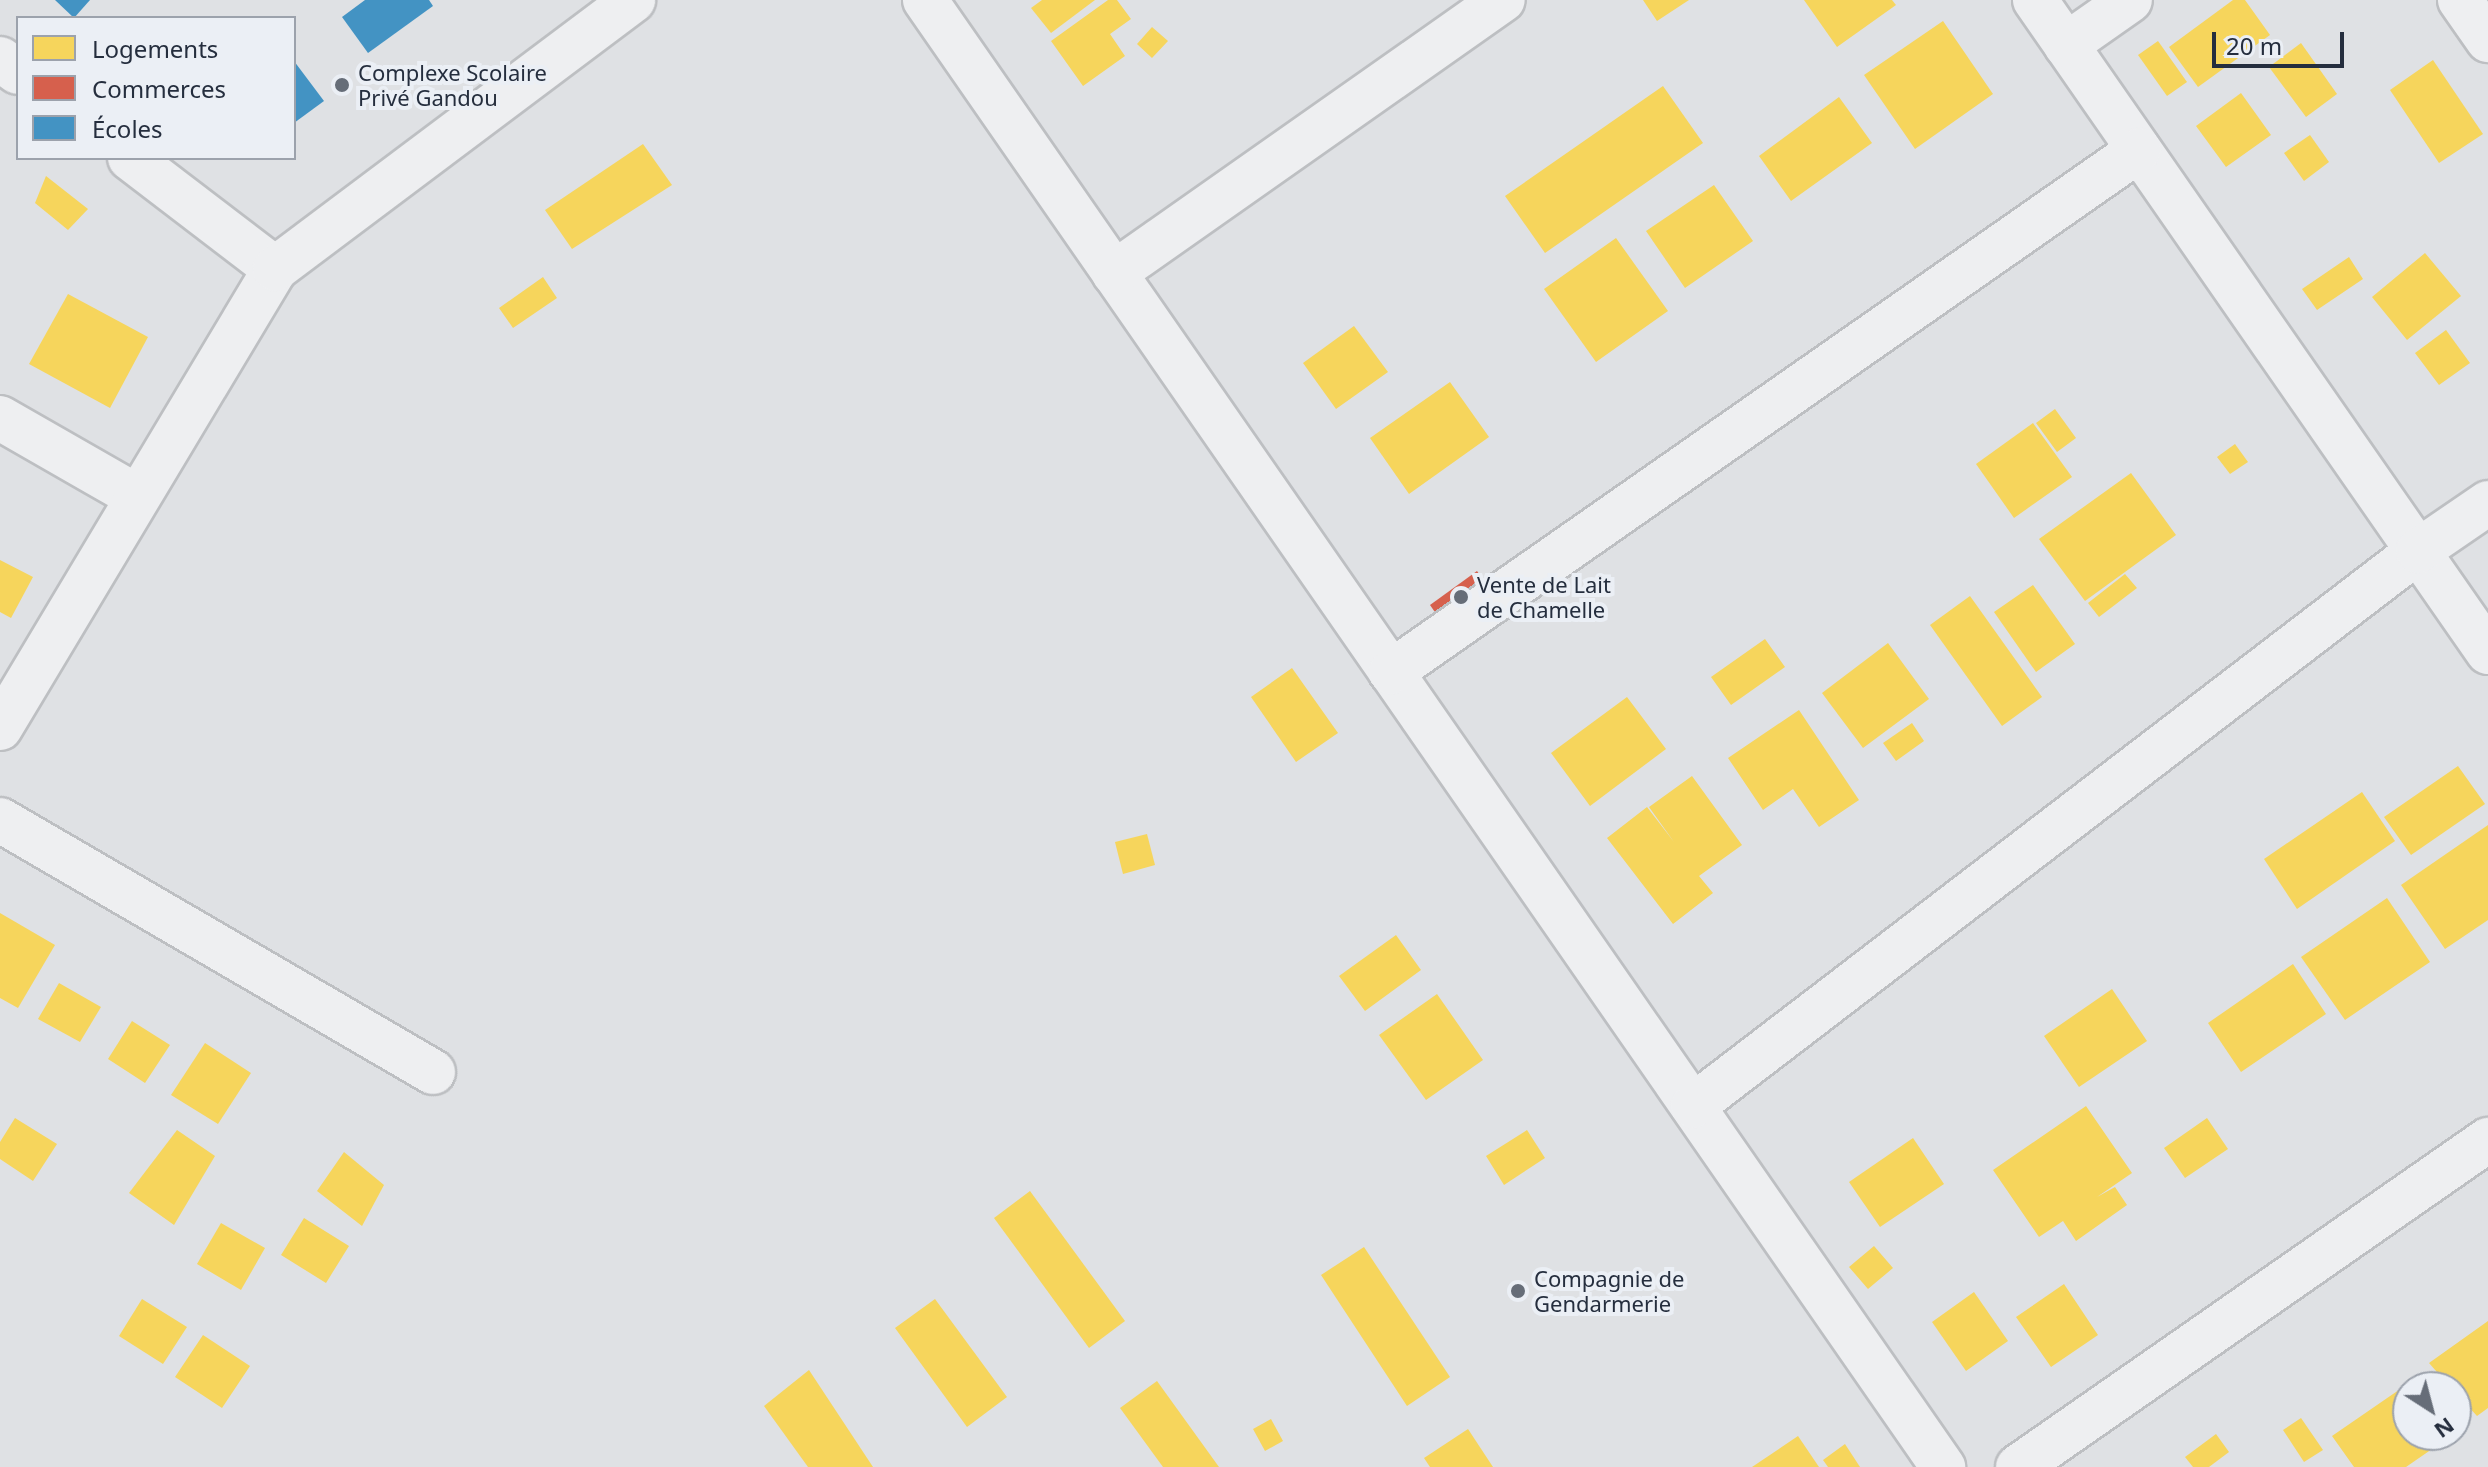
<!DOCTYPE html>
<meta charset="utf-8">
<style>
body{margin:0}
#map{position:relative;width:2488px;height:1467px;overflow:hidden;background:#dfe1e4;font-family:"Noto Sans",sans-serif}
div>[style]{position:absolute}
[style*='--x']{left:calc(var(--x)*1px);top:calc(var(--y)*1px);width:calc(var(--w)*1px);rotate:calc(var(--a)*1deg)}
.homes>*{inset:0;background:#f6d55c}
.shops>*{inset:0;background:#d6604d}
.schools>*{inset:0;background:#4393c3}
.roads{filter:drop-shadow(2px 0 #bdbfc2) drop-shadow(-2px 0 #bdbfc2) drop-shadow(0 2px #bdbfc2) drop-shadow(0 -2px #bdbfc2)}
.minor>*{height:44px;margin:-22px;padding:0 22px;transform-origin:22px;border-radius:22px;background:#eeeff1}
.dots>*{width:22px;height:22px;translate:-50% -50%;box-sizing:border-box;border:4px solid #ebeff5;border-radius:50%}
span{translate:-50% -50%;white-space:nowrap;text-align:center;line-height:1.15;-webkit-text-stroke:8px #ebeff5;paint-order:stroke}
.poi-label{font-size:22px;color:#252e3e}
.left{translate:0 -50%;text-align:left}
.legend{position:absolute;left:16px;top:16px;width:280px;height:144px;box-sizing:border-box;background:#ebeff5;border:2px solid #9ca2ac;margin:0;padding:10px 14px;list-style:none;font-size:24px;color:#252e3e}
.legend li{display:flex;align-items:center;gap:16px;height:40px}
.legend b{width:40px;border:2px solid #9ca2ac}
.north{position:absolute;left:2392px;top:1371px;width:80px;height:80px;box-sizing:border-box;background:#ebeff5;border:2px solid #9ca2ac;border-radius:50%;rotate:144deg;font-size:22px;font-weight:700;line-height:32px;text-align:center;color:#252e3e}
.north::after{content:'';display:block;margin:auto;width:28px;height:36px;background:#666d78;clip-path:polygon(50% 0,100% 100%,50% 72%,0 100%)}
.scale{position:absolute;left:2212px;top:32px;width:132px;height:36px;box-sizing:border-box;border:4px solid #252e3e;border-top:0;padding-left:10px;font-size:24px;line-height:28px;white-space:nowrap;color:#252e3e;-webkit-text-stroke:6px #ebeff5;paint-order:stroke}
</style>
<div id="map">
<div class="homes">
<div style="clip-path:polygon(1042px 0,1095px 0,1051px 33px,1031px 8px)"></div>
<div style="clip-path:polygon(1108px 0,1117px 0,1131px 19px,1110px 34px,1125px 56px,1083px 86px,1051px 41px)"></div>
<div style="clip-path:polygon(1643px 0,1689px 0,1657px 21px)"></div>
<div style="clip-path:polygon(1804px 0,1892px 0,1896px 5px,1837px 47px)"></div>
<div style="clip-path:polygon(2233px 0,2245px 0,2270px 35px,2198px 87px,2169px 47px)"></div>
<div style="clip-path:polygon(1943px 21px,1993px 94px,1915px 149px,1864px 75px)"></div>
<div style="clip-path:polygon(1152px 27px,1168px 41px,1152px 58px,1137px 44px)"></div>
<div style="clip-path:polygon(2158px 41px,2187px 82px,2167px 96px,2138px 55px)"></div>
<div style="clip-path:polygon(2301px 43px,2337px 94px,2306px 117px,2269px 67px)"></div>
<div style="clip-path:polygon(2433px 60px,2483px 134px,2439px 163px,2390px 90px)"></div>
<div style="clip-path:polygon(1663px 86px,1703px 143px,1545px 253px,1505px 196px)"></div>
<div style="clip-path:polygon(2241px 93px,2271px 135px,2226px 167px,2196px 126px)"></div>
<div style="clip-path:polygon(1839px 97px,1872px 143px,1791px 201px,1759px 156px)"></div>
<div style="clip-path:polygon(2310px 135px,2329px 162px,2304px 181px,2284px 153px)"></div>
<div style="clip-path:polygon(643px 144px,672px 185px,572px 249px,545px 210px)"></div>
<div style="clip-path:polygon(46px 176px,88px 209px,68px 230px,35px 203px)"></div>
<div style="clip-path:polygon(1714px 185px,1753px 241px,1685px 288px,1646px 231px)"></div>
<div style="clip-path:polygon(1616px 238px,1668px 311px,1596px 362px,1544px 289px)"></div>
<div style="clip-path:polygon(2425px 253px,2461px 296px,2407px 340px,2372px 297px)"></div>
<div style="clip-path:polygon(2349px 257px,2363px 279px,2317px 310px,2302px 289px)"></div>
<div style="clip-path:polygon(543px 277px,557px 298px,513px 328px,499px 308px)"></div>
<div style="clip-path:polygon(68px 294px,148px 337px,110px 408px,29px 364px)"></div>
<div style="clip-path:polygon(1354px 326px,1388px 372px,1336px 409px,1303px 363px)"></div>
<div style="clip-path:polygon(2446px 330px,2470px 363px,2439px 385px,2415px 353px)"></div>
<div style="clip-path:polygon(1450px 382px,1489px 437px,1409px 494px,1370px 438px)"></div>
<div style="clip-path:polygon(2055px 409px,2076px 438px,2057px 452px,2036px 423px)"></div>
<div style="clip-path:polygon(2033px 423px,2072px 477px,2014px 518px,1976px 464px)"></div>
<div style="clip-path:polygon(2235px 444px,2248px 462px,2230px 474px,2217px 457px)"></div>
<div style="clip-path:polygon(2131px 473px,2176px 535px,2085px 601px,2039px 539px)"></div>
<div style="clip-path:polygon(0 560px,33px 577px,11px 618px,0 612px)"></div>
<div style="clip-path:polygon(2125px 574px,2137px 588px,2099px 617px,2088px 603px)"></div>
<div style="clip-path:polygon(2033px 585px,2075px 644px,2036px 672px,1994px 612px)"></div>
<div style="clip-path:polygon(1970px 596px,2042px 697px,2002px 726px,1930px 625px)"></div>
<div style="clip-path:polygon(1765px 639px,1785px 667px,1731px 705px,1711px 677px)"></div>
<div style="clip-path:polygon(1888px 643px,1929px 699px,1863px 748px,1822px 693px)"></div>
<div style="clip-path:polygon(1292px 668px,1338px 733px,1296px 762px,1251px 697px)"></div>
<div style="clip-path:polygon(1627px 697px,1666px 749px,1590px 806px,1551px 753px)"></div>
<div style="clip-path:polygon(1799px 710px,1859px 800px,1819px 827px,1793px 789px,1763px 810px,1728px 758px)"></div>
<div style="clip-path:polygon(1912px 723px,1924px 741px,1896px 761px,1883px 743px)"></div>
<div style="clip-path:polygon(2458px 766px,2485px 804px,2411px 855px,2384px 817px)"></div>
<div style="clip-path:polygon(1692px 776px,1742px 845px,1699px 876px,1713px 893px,1673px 924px,1607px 838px,1647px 807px,1674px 842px,1649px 807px)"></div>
<div style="clip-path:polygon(2362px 792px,2395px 841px,2297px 909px,2264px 859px)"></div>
<div style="clip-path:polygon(2488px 825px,2488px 920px,2445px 949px,2401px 885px)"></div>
<div style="clip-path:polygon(1147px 834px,1155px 865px,1123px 874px,1115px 842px)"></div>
<div style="clip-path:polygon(2387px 898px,2430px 962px,2345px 1020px,2301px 957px)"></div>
<div style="clip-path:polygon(0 913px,55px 945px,18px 1008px,0 998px)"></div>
<div style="clip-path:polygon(1396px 935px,1421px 970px,1365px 1011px,1339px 976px)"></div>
<div style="clip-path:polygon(2293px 964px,2326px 1014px,2241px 1072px,2208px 1023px)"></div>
<div style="clip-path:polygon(59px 983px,101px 1007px,80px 1042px,38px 1019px)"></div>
<div style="clip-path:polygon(2112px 989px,2147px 1041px,2079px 1087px,2044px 1036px)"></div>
<div style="clip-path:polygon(1437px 994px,1483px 1060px,1426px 1100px,1379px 1035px)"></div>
<div style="clip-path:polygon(132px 1021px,170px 1045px,145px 1083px,108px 1059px)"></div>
<div style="clip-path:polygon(205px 1043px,251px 1073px,218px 1124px,171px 1095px)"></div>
<div style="clip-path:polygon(2086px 1106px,2132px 1173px,2097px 1197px,2115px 1187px,2127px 1205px,2076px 1241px,2063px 1221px,2039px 1237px,1993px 1170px)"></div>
<div style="clip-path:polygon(15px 1118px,57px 1144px,33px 1181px,0 1159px,0 1142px)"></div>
<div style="clip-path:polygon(2207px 1118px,2228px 1149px,2185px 1178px,2164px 1148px)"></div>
<div style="clip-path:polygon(177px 1130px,215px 1156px,174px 1225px,129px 1193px)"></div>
<div style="clip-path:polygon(1527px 1130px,1545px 1158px,1504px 1185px,1486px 1156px)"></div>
<div style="clip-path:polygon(1913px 1138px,1944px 1184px,1880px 1227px,1849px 1182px)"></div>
<div style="clip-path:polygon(344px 1152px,384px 1185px,362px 1226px,317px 1191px)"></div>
<div style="clip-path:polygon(1030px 1191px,1125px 1321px,1089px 1348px,994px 1218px)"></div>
<div style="clip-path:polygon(304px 1218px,349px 1246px,326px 1283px,281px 1255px)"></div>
<div style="clip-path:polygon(221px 1223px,265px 1248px,241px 1290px,197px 1264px)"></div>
<div style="clip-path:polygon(1874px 1246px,1893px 1268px,1868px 1289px,1849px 1267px)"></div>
<div style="clip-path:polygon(1364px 1247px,1450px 1377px,1407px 1406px,1321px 1275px)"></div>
<div style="clip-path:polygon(2064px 1284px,2098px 1335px,2051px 1367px,2016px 1317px)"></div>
<div style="clip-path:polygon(1974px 1292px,2008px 1341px,1966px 1371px,1932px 1322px)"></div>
<div style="clip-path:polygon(142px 1299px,187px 1327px,163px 1364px,119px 1336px)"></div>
<div style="clip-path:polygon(935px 1299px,1007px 1397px,967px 1427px,895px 1328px)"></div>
<div style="clip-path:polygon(2488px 1321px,2488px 1408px,2477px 1416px,2456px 1393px,2456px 1387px,2450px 1387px,2429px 1363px)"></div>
<div style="clip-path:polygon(203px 1335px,250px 1366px,222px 1408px,175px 1377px)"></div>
<div style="clip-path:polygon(809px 1370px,873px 1467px,808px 1467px,764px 1406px)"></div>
<div style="clip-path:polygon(1157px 1381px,1219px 1467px,1163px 1467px,1120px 1408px)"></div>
<div style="clip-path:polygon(2409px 1383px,2412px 1387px,2408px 1387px,2408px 1435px,2445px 1435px,2448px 1438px,2406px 1467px,2354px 1467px,2332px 1436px)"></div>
<div style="clip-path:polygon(2301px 1418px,2323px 1450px,2304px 1462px,2283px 1430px)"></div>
<div style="clip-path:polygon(1271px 1419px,1283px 1441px,1265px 1451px,1253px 1429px)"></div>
<div style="clip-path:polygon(1468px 1429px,1493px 1467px,1430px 1467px,1424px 1458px)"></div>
<div style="clip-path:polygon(2216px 1434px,2229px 1452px,2209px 1467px,2193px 1467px,2185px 1457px)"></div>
<div style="clip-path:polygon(1798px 1436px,1819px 1467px,1752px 1467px)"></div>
<div style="clip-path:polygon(1845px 1444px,1860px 1467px,1828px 1467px,1823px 1460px)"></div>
</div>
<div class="shops">
<div style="clip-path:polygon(1477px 571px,1488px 587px,1441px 621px,1430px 605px)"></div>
</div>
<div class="schools">
<div style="clip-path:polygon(55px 0,90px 0,74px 18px)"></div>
<div style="clip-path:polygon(365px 0,429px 0,433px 6px,368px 53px,342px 17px)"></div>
<div style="clip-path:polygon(294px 61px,324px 101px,294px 123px)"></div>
</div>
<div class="roads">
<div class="minor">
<div style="--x:925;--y:0;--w:1786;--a:55.24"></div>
<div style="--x:2035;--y:0;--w:794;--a:55.21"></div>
<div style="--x:2460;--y:0;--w:49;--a:55"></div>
<div style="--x:2066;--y:45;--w:78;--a:-35.1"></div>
<div style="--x:0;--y:59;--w:22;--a:36"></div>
<div style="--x:130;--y:158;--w:183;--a:37.4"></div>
<div style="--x:1114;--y:273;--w:475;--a:-35.1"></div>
<div style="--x:0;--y:418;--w:157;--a:29.8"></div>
<div style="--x:1391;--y:672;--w:912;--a:-34.91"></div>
<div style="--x:0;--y:728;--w:535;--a:-59.07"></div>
<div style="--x:275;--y:269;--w:448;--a:-36.9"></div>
<div style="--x:0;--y:820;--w:501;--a:30.2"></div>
<div style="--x:1693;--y:1106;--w:913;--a:-37.43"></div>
<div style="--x:2418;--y:551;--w:85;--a:-34.4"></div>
<div style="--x:2018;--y:1467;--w:573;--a:-34.83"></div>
</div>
</div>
<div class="dots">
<div style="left:342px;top:85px;background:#666d78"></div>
<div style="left:1461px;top:597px;background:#666d78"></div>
<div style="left:1518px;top:1291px;background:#666d78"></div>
</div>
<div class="poi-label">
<span class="left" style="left:358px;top:85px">Complexe Scolaire<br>Privé Gandou</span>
<span class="left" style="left:1477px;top:597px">Vente de Lait<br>de Chamelle</span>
<span class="left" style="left:1534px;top:1291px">Compagnie de<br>Gendarmerie</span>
</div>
<ul class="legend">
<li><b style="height:22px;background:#f6d55c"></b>Logements</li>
<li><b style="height:22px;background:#d6604d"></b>Commerces</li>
<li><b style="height:22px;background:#4393c3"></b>Écoles</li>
</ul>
<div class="north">N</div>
<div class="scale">20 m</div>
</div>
